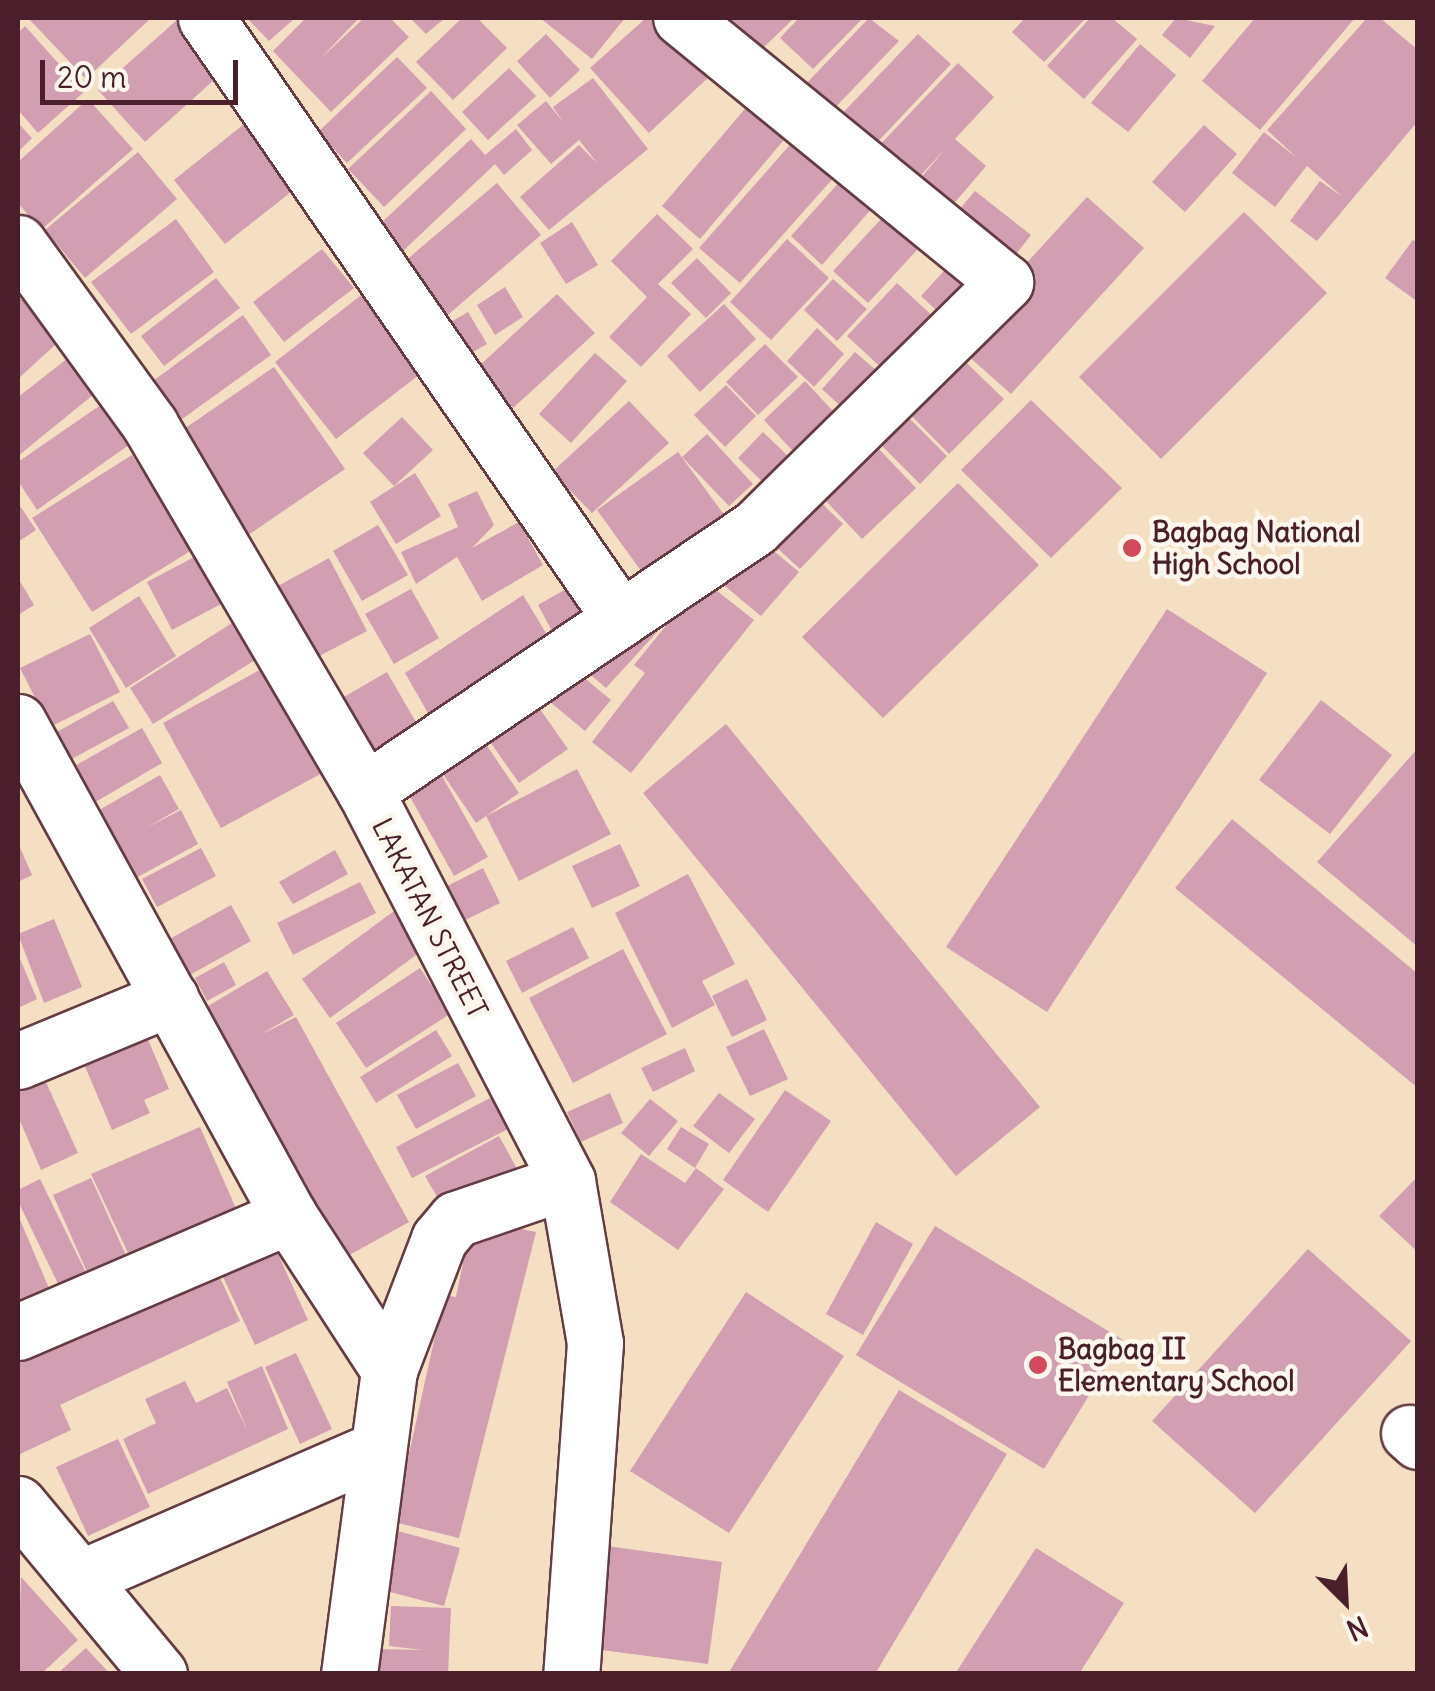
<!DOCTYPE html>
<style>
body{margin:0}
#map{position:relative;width:1435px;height:1691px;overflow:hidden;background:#f4dfc3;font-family:Delius,sans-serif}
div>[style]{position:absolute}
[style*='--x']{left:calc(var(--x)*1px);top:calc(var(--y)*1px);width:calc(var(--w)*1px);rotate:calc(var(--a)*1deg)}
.building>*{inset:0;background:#d19eb2}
.roads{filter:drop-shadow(2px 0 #643c42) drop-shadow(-2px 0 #643c42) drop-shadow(0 2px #643c42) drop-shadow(0 -2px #643c42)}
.minor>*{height:55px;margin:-27.5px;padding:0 27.5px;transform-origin:27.5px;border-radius:27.5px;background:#fff}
.dots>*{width:28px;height:28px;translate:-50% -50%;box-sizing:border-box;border:5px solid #fbf7ec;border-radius:50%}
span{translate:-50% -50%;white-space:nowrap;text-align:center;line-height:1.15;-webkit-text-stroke:9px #fbf7ec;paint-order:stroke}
.poi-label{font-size:28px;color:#4a1f2b;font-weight:700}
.left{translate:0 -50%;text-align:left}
.street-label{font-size:28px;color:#4a1f2b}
.frame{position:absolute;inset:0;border:20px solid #4a1f2b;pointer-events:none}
.north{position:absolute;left:1295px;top:1551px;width:100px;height:100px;-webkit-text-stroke:8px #fbf7ec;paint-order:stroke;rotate:156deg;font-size:28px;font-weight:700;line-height:40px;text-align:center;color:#4a1f2b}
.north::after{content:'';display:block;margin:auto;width:35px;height:45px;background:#4a1f2b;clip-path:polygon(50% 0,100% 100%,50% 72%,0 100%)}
.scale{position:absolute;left:40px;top:60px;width:198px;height:45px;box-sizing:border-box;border:5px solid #4a1f2b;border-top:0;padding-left:12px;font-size:30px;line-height:35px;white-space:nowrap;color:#4a1f2b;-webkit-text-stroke:8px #fbf7ec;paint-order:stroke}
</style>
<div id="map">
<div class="building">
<div style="clip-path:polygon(28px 18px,151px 18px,86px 79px)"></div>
<div style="clip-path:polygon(247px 18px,295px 18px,269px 41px)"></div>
<div style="clip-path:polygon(306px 18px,359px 18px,321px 58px,364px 18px,390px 18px,409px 37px,331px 112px,273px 51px)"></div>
<div style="clip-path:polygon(410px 18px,445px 18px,426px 34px)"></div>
<div style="clip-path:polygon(462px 18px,477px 18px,507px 48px,453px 100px,416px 62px)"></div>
<div style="clip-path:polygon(540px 18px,625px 18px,592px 59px)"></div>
<div style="clip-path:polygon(646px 18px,662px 18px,713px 73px,649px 133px,590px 68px)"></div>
<div style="clip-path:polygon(734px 18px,789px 18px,792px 20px,758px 53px,729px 23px)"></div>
<div style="clip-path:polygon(799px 18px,863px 18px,813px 69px,780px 38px)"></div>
<div style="clip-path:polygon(869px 18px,899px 41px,827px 116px,800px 90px)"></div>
<div style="clip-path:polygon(1025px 18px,1086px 18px,1044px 62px,1012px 32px)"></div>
<div style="clip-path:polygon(1090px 18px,1112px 18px,1137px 39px,1084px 99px,1047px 66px)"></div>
<div style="clip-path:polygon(1176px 18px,1215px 26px,1190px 58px,1162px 35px)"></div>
<div style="clip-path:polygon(1255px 18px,1355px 18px,1260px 130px,1202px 81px)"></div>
<div style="clip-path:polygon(1367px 18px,1380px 18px,1418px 50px,1418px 121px,1317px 241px,1290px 221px,1320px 181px,1343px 197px,1307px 166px,1275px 207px,1232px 173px,1264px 132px,1297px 158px,1267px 130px)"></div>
<div style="clip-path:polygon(178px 19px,224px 71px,145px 142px,98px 90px)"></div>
<div style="clip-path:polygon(25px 26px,84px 92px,38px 133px,18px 110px,18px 33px)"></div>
<div style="clip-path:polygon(546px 34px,580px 70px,550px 98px,517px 61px)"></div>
<div style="clip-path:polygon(918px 34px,951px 64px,869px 151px,836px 120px)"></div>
<div style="clip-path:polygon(1140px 44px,1176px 75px,1128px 132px,1091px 103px)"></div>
<div style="clip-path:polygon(397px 57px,427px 88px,347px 163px,318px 132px)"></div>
<div style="clip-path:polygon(958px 63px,994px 97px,955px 139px,986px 166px,944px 215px,913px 187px,947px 147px,907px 190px,870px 155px)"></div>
<div style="clip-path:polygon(509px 68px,536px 96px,488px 140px,462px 112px)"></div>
<div style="clip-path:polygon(593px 78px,648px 149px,549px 230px,520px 197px,579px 145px,598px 164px,579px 140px,551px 164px,517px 125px,546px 101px,563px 122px,553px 107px)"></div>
<div style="clip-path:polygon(431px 91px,466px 129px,384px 207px,348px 169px)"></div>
<div style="clip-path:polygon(756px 96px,794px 128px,700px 239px,662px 206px)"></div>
<div style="clip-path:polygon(88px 99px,133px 149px,41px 230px,18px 203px,18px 162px)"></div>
<div style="clip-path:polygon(253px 117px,305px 181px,225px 244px,174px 180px)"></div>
<div style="clip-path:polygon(18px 123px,32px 138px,18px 152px)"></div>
<div style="clip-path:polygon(1204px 125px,1237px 154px,1185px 212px,1152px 182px)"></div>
<div style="clip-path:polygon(516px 129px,532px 150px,504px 175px,495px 164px,403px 251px,379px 225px,471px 139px,485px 155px)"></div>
<div style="clip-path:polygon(803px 130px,844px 166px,740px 283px,699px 248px)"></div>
<div style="clip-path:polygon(138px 152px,177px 199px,85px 278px,45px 230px)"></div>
<div style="clip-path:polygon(843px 178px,874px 206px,822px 265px,791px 236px)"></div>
<div style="clip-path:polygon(497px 183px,541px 235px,442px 320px,398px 267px)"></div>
<div style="clip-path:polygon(975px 191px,1031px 235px,1005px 268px,948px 223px)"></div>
<div style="clip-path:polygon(1087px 197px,1144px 248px,1011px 394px,966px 354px,979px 315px)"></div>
<div style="clip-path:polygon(1244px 212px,1327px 293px,1161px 459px,1079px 377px)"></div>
<div style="clip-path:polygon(657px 214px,693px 249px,658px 284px,691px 314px,641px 367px,609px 337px,647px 297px,611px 261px)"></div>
<div style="clip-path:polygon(883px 217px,918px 249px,868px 303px,833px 271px)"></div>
<div style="clip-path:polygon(176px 219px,214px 272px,131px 334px,91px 282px)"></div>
<div style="clip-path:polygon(572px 222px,598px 265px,566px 284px,540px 243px)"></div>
<div style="clip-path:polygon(787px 239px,829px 278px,771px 340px,730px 302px)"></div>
<div style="clip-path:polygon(1413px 240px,1418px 243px,1418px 302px,1385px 278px)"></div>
<div style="clip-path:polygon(322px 249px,354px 288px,284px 342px,253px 302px)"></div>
<div style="clip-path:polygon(697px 258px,731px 293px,706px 318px,671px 283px)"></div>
<div style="clip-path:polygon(955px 259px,987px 289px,953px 326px,921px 296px)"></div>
<div style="clip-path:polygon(216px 278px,240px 308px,164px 366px,141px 336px)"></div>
<div style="clip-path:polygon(833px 279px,867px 309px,837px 341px,804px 310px)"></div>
<div style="clip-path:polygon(897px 283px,951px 333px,901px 386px,847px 336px)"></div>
<div style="clip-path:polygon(505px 287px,523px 317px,495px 335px,477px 305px)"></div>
<div style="clip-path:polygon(29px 291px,68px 333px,18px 379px,18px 301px)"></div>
<div style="clip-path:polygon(364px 293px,424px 371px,336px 439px,275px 362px)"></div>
<div style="clip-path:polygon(557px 294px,595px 333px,513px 408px,477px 368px)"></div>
<div style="clip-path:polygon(724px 304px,756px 339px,700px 392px,667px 356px)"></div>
<div style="clip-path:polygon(468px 312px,487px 344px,461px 359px,442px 327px)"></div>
<div style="clip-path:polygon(243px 315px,271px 355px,174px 425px,146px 386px)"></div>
<div style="clip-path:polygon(817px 328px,844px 354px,814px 387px,787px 361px)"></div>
<div style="clip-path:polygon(765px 344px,798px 377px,758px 415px,726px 382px)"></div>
<div style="clip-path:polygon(948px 345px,1004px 399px,949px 454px,895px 399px)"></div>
<div style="clip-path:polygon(77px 351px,104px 386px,18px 456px,18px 397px)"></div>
<div style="clip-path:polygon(855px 352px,894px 386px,860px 424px,822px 389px)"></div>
<div style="clip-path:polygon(595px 353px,627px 381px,571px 443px,539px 414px)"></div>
<div style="clip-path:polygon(274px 367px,345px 469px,235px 544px,165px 442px)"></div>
<div style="clip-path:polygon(805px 381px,846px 425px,805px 464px,764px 420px)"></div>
<div style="clip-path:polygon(726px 385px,756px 416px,725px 447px,694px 415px)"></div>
<div style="clip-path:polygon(1031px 400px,1122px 488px,1051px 558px,961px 470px)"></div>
<div style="clip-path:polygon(629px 401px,669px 443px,592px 513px,552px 472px)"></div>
<div style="clip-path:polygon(105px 402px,133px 442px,37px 510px,18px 481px,18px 462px)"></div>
<div style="clip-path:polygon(895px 404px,947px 456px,920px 484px,867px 431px)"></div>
<div style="clip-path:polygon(402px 417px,433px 450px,394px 486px,363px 453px)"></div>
<div style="clip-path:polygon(763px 432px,796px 464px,771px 490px,738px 458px)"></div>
<div style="clip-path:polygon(707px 434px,753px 484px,729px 506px,682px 457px)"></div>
<div style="clip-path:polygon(879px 449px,916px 488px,862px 539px,825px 500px)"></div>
<div style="clip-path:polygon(678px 452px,725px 516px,644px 575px,597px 510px)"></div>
<div style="clip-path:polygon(132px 455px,192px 550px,92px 612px,32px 518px)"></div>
<div style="clip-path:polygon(415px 473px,441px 516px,396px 544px,370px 502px)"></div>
<div style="clip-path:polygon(958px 483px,1039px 565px,883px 718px,802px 637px)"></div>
<div style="clip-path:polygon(806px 488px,843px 524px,800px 569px,762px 534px)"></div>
<div style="clip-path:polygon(477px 491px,494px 525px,472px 548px,519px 522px,543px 565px,482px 601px,457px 557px,416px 584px,401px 552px,458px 527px,448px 504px)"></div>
<div style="clip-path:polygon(18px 503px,36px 530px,18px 542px)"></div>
<div style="clip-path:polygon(378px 525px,408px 575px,362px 601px,333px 551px)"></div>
<div style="clip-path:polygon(758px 538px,799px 572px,761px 616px,720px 582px)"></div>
<div style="clip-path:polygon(196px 556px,221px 604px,172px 630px,147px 582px)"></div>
<div style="clip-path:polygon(329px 558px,367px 631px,306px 663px,267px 592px)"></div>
<div style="clip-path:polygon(18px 578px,34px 605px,18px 615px)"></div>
<div style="clip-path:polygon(703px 580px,754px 620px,631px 773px,592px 742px,645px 673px,634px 665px)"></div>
<div style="clip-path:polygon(411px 589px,439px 638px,394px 664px,365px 614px)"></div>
<div style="clip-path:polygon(566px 589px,588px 628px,559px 644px,538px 605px)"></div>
<div style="clip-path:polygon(523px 595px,555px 648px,436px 727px,405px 673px)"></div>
<div style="clip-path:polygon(139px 596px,176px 656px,126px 688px,89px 628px)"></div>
<div style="clip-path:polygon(1167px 609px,1267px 673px,1047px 1012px,946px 947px)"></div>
<div style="clip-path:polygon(645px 614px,658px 631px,606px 688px,585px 670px)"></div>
<div style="clip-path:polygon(232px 623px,255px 660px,153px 724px,130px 688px)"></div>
<div style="clip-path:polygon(90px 634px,120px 692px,50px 727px,20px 668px)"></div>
<div style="clip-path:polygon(570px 666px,611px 700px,585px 731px,544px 697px)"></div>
<div style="clip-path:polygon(265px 667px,324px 772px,221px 828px,163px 723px)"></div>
<div style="clip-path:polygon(387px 672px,417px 724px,360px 757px,330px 705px)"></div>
<div style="clip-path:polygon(530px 695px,568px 749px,519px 783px,481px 729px)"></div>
<div style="clip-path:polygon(1321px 700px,1392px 755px,1330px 834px,1259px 780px)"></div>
<div style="clip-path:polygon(113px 701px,129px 728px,68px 761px,53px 734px)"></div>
<div style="clip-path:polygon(726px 724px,1040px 1107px,956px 1176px,643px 793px)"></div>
<div style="clip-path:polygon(142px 728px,162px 763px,92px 804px,71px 768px)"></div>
<div style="clip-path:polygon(475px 728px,519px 793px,476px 823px,432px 758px)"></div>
<div style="clip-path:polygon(1418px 748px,1418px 947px,1317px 862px)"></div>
<div style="clip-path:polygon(577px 769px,611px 834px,519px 881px,486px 816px)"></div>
<div style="clip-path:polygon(160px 775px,179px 809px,146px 828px,181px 810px,198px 844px,134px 879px,94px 813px)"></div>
<div style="clip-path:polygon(442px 776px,488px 857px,454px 876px,409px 795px)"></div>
<div style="clip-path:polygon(1232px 819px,1418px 974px,1418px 1088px,1175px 888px)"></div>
<div style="clip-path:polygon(18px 843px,32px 875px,18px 882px)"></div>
<div style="clip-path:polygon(620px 844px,640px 886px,592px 908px,572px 866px)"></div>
<div style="clip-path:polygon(201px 848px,216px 876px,157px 907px,142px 879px)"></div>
<div style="clip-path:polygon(335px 850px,348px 874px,293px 904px,279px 882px)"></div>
<div style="clip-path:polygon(483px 868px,500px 903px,447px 929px,431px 894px)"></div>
<div style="clip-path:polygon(688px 874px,735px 964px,702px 981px,715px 1005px,672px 1028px,615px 913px)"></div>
<div style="clip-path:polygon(360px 882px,376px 913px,293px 955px,277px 923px)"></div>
<div style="clip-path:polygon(231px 905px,251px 941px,186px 977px,166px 941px)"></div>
<div style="clip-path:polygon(394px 911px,423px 950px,330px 1018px,302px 979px)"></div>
<div style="clip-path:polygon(54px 919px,82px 987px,44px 1003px,18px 934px)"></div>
<div style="clip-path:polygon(573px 927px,589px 958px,522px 993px,506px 961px)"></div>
<div style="clip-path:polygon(623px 949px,667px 1034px,573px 1083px,529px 998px)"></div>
<div style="clip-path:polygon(18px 954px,37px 999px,18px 1008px)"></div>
<div style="clip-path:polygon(224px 962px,236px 985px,207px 1001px,195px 978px)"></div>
<div style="clip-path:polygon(420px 968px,450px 1014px,366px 1068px,336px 1023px)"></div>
<div style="clip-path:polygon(267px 971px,294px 1015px,260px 1035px,296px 1017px,409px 1222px,344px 1258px,203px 1009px)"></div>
<div style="clip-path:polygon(747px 979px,767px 1020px,732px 1037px,712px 996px)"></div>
<div style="clip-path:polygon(764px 1029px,788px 1079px,750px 1096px,726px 1047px)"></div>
<div style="clip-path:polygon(144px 1030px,169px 1089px,144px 1100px,150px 1113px,112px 1130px,81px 1057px)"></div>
<div style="clip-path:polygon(436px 1030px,452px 1056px,376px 1103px,360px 1077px)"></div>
<div style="clip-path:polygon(685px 1048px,695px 1071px,653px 1092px,641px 1068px)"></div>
<div style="clip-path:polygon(458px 1063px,476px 1096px,416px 1129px,397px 1095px)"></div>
<div style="clip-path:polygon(40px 1069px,78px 1153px,41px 1170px,18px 1116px,18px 1079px)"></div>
<div style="clip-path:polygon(785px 1090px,831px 1121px,768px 1212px,723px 1180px)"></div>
<div style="clip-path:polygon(610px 1093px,623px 1123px,581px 1142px,567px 1112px)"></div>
<div style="clip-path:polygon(719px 1093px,755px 1119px,729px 1153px,693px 1126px)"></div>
<div style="clip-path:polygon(492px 1097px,508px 1129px,412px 1178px,396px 1147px)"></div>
<div style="clip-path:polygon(650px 1099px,678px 1121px,649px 1156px,621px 1133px)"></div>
<div style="clip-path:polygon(200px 1127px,238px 1213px,128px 1253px,91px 1174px)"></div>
<div style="clip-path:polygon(681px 1127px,709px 1144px,695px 1168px,667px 1149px)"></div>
<div style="clip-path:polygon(499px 1136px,521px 1176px,448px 1216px,425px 1176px)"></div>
<div style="clip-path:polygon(641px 1154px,685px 1183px,696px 1168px,724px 1189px,678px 1250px,610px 1202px)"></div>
<div style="clip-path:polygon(1418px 1176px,1418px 1252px,1379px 1216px)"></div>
<div style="clip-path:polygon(91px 1178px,129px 1262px,91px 1281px,53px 1195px)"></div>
<div style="clip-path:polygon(40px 1179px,90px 1281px,63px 1294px,18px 1201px,18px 1190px)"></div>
<div style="clip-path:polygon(18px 1215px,51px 1293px,18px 1307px)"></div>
<div style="clip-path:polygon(472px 1219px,536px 1232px,459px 1538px,394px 1522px,444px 1295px,456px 1297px)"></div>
<div style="clip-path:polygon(876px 1222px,913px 1244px,863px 1335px,826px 1314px)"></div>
<div style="clip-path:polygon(935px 1226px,1123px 1340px,1044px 1469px,856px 1355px)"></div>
<div style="clip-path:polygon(1308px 1249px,1411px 1341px,1255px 1513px,1152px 1421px)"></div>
<div style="clip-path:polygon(277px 1252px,308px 1320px,255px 1345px,223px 1277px)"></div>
<div style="clip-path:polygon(216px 1269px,240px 1321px,60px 1405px,71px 1430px,18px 1455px,18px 1335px)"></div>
<div style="clip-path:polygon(746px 1292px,844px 1356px,729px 1533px,630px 1471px)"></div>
<div style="clip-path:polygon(296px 1353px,332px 1429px,300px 1444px,265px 1367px)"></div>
<div style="clip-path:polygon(262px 1366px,288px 1429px,148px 1494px,123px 1439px,156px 1423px,145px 1399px,185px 1381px,196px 1403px,227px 1388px,248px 1432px,227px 1382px)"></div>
<div style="clip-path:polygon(899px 1390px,1007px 1454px,875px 1674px,728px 1674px)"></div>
<div style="clip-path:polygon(118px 1439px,150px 1507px,88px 1536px,56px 1467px)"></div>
<div style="clip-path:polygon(398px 1531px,460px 1548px,444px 1606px,382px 1590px)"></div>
<div style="clip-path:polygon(607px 1546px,722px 1562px,708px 1664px,594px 1649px)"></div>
<div style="clip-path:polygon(1036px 1548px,1124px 1603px,1079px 1674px,955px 1674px)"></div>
<div style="clip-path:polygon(21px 1577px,78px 1640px,41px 1674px,18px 1674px)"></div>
<div style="clip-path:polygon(391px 1606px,451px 1608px,448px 1674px,376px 1674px,376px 1649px,423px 1650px,389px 1646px)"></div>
<div style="clip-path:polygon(86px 1648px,110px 1674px,57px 1674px)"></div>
</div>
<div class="roads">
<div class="minor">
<div style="--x:206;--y:18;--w:727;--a:55.37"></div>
<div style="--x:18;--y:243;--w:225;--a:54"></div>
<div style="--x:150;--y:425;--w:424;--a:59.6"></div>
<div style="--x:365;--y:791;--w:439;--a:62.6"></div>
<div style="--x:567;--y:1181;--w:164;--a:80.2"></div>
<div style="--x:595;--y:1343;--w:332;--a:94.1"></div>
<div style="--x:18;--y:722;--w:563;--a:61.25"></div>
<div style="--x:289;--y:1216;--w:184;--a:57"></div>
<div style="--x:365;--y:791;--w:470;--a:-34"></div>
<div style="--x:755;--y:528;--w:351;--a:-44.5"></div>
<div style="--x:1005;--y:282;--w:418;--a:-140.8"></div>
<div style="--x:18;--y:1061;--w:165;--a:-22.5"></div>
<div style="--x:18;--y:1332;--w:295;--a:-23.2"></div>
<div style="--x:1409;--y:1433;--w:12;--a:42"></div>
<div style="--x:18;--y:1504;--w:221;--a:50.3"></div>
<div style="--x:83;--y:1577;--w:318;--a:-23.5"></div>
<div style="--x:349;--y:1674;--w:307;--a:-82.5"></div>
<div style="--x:389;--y:1370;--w:140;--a:-69.1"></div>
<div style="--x:439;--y:1239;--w:26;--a:-50"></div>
<div style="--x:456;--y:1219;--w:117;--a:-18.9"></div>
</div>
</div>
<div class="dots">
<div style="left:1132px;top:548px;background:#d1495b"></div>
<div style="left:1038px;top:1365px;background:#d1495b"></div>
</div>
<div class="poi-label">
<span class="left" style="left:1152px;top:548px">Bagbag National<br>High School</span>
<span class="left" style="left:1058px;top:1365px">Bagbag II<br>Elementary School</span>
</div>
<div class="street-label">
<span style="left:430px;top:918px;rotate:63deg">LAKATAN STREET</span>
</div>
<div class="frame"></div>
<div class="north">N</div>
<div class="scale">20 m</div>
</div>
